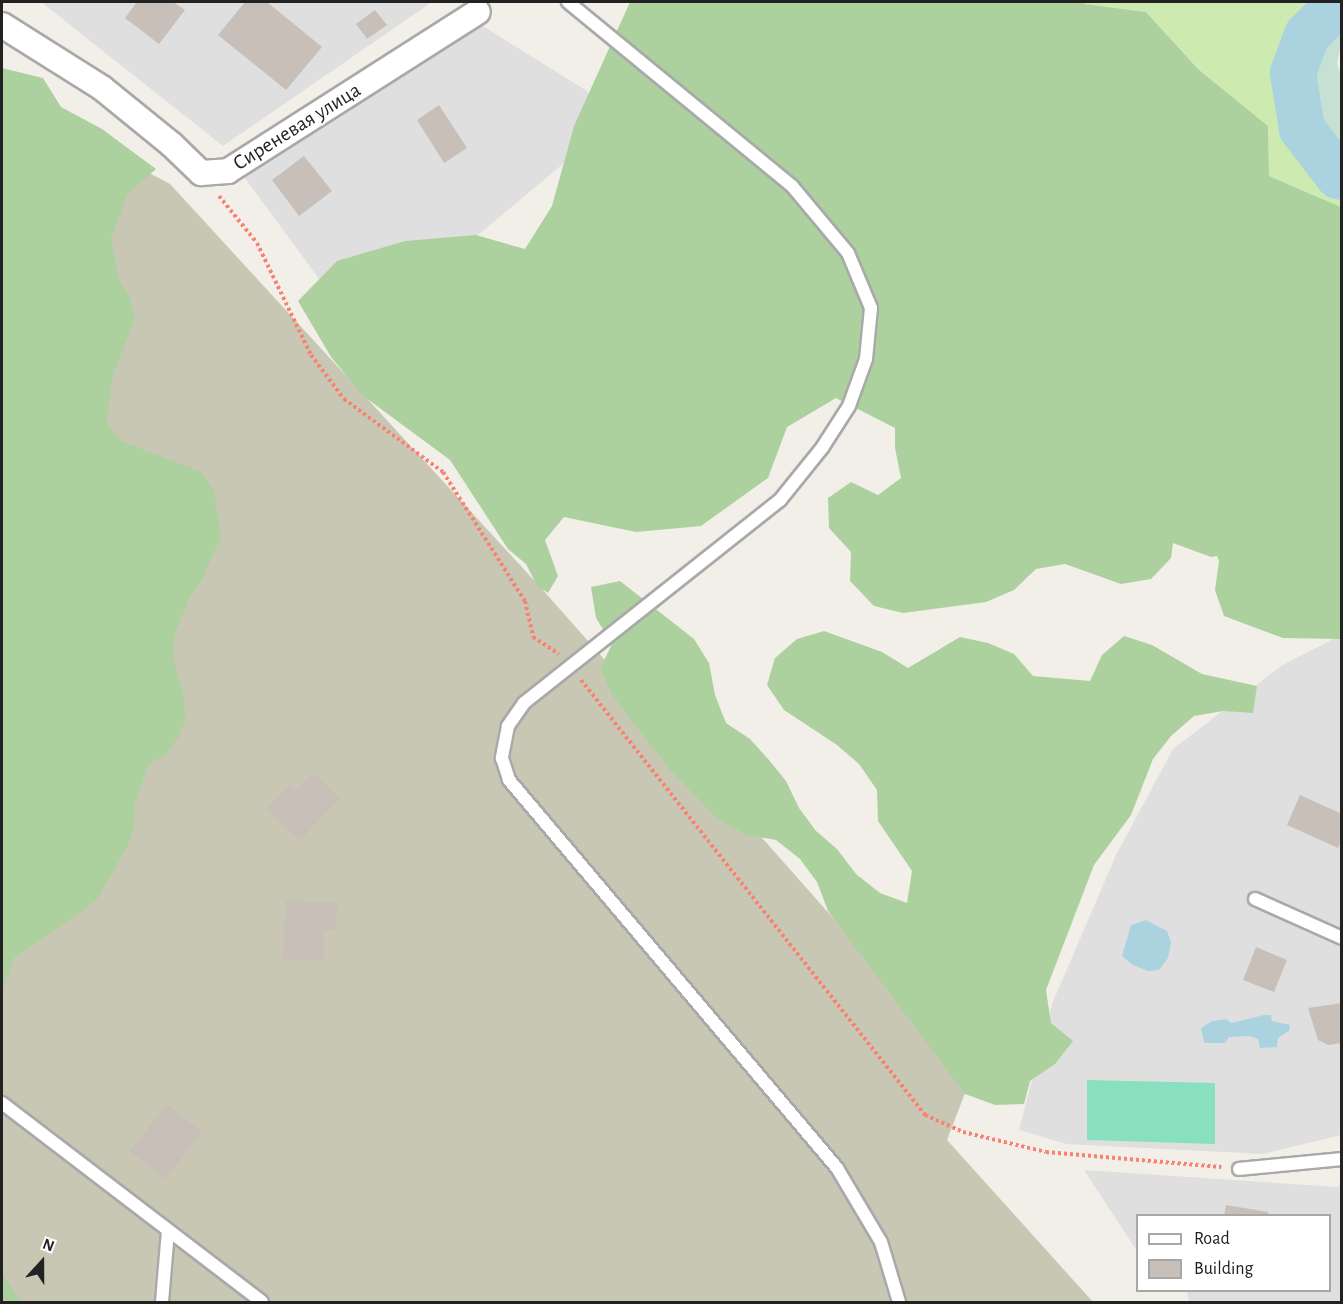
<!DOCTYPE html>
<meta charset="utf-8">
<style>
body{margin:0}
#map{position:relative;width:1343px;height:1304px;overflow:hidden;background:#f2efe9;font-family:"Alegreya Sans",sans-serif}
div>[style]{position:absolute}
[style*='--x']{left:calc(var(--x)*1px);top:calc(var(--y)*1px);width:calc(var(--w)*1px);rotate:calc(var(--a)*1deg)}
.residential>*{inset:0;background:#e0dfdf}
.construction>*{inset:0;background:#c7c7b4}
.grass>*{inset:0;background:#cdebb0}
.forest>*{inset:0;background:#add19e}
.wetland>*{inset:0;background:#c6e0d4}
.pitch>*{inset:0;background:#88e0be}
.water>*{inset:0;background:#aad3df}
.river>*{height:46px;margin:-23px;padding:0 23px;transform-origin:23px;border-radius:23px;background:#aad3df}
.building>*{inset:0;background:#c7bfb8}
.path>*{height:4px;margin-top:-2px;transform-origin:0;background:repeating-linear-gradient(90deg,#fa8072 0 3px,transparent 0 6px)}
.roads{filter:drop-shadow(2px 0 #a9a9a9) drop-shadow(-2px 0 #a9a9a9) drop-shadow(0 2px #a9a9a9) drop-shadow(0 -2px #a9a9a9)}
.service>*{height:12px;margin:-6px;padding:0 6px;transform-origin:6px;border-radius:6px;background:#fff}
.minor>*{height:24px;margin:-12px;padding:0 12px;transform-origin:12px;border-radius:12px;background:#fff}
span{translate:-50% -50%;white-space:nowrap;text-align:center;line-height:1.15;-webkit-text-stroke:4.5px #fff;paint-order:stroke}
.street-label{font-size:21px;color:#222}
.frame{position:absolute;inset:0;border:3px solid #222;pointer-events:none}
.legend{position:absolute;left:1136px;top:1214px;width:195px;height:78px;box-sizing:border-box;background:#fff;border:2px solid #a7a7a7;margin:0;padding:8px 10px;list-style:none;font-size:18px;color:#222}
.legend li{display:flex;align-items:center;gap:12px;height:30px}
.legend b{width:30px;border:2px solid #a7a7a7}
.north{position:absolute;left:12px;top:1232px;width:60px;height:60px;-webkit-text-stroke:4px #fff;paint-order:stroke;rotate:21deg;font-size:16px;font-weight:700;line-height:24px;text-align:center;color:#222}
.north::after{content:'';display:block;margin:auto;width:21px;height:27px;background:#222;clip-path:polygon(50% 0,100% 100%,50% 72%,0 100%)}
</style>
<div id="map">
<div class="residential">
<div style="clip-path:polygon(41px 2px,432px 2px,223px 146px)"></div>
<div style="clip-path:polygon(478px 23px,587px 91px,608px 126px,465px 246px,328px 291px,242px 174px)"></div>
<div style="clip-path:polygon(1341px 635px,1341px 1135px,1263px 1154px,1066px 1144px,1019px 1130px,1052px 1004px,1116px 855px,1173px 749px,1281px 666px)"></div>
<div style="clip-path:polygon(1084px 1170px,1338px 1187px,1341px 1181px,1341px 1302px,1189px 1302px,1187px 1291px,1330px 1290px,1330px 1216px,1138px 1216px,1137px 1251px)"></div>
</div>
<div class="construction">
<div style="clip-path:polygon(2px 95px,170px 184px,542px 589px,972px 1075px,947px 1140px,1093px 1302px,2px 1302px)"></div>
</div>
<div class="grass">
<div style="clip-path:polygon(1083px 2px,1307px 2px,1293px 17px,1276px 99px,1313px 176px,1341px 186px,1341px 207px,1269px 176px,1268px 126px,1198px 69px,1146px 12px,1085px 4px)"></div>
</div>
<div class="forest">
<div style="clip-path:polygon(630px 2px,1083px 2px,1085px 4px,1146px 12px,1198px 69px,1268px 126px,1269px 176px,1341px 207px,1340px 639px,1283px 638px,1224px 616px,1215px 590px,1219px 561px,1217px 556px,1211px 557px,1173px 543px,1171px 558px,1151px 579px,1121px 584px,1065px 564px,1036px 569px,1014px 590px,986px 602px,903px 613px,874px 606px,850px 581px,851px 552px,829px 528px,828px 498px,851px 482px,878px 495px,901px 478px,895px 448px,895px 428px,836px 398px,787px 427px,768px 478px,701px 526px,636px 532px,564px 517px,545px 540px,558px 576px,548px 593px,537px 586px,526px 564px,508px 549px,450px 460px,362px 395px,331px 357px,298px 301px,337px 261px,405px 241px,476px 235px,525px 249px,552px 206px,574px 126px)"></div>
<div style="clip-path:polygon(2px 68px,43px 78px,61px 107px,102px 129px,156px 169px,128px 193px,111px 237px,119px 280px,130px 298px,135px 318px,113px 375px,106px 422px,121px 441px,202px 472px,214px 491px,221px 537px,202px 580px,189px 598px,174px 637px,173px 657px,184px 698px,185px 721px,178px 738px,166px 754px,149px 764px,134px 806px,134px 827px,127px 847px,96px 901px,14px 958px,2px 992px)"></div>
<div style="clip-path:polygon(620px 581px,694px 639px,709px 663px,715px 695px,726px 723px,750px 739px,769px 760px,786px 781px,799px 808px,816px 831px,837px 849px,856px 874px,880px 893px,907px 903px,912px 871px,878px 821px,877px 790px,859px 764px,837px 745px,784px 710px,767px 685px,775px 658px,797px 639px,824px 631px,882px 652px,908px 668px,960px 637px,988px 643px,1014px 654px,1033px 676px,1090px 681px,1102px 655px,1124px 636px,1152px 645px,1202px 674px,1257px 686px,1253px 713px,1223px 711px,1194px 716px,1171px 736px,1153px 759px,1131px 815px,1094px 865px,1046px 990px,1051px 1023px,1073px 1041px,1055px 1064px,1030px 1081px,1024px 1104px,995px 1105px,965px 1094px,828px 911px,817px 882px,800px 859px,776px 840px,747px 835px,719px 820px,670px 770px,613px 696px,600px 669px,612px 644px,596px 618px,591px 587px)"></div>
<div style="clip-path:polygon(2px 1274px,21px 1302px,2px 1302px)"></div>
</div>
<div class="wetland">
<div style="clip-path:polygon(1307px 2px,1341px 2px,1341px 45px,1337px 63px,1342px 79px,1341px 186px,1313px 176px,1276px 99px,1274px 71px,1293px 17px)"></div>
</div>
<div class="pitch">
<div style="clip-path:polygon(1087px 1080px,1215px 1083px,1215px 1144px,1087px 1140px)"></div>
</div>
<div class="water">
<div style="clip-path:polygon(1146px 920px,1167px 931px,1171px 942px,1168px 958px,1159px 970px,1148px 971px,1133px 965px,1122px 956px,1131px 925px)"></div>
<div style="clip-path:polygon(1264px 1015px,1271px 1015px,1272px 1021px,1290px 1025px,1289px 1031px,1278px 1038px,1277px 1047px,1260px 1048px,1258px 1039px,1250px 1036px,1229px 1037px,1225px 1043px,1204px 1043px,1201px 1028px,1212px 1021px,1226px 1019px,1231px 1023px)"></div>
</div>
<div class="river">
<div style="--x:1341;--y:2;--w:47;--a:135.9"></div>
<div style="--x:1307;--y:35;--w:40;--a:110.2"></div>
<div style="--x:1293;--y:73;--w:57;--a:80.9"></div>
<div style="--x:1302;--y:129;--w:59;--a:52.5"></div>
<div style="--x:1338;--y:176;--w:4;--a:14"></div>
</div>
<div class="building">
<div style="clip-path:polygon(137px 2px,173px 2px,185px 10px,159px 44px,125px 18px)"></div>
<div style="clip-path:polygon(245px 2px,267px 2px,322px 47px,286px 90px,218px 35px)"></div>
<div style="clip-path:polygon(375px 10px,387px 25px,367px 39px,356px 24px)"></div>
<div style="clip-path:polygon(439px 105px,467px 148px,444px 163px,417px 120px)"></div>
<div style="clip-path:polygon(304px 156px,332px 191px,299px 216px,272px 180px)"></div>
<div style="clip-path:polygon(313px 773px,340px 799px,299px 841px,266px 809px,290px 784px,296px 790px)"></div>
<div style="clip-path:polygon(1300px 795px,1342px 814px,1342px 839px,1338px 848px,1287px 825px)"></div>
<div style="clip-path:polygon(286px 900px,337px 903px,336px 931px,324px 930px,323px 961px,283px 959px)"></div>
<div style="clip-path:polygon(1256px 947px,1287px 960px,1274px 992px,1243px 980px)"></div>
<div style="clip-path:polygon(1342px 1003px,1342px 1043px,1328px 1045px,1318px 1040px,1308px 1008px)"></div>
<div style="clip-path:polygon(167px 1104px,202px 1132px,165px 1179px,130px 1151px)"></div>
<div style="clip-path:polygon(1226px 1205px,1268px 1212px,1268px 1216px,1224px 1216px)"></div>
</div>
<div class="path">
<div style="--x:219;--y:196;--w:60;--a:51"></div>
<div style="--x:257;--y:243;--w:124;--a:64.3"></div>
<div style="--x:311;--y:355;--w:55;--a:53.1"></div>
<div style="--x:344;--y:399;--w:123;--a:36.4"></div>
<div style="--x:443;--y:472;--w:153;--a:57.6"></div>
<div style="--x:525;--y:601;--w:37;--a:77"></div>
<div style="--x:533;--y:637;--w:31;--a:33"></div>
<div style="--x:581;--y:680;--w:555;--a:51.66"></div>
<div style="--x:925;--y:1115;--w:42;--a:24.1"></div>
<div style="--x:963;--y:1132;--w:85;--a:13.5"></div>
<div style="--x:1046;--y:1152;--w:176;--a:4.9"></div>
</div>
<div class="roads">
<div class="service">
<div style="--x:568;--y:2;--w:290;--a:39.4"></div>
<div style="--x:792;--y:186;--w:87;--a:50.1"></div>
<div style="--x:848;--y:253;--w:60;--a:67.3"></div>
<div style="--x:871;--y:308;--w:51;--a:95.6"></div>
<div style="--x:866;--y:359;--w:50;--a:109.9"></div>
<div style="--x:849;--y:406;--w:50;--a:122.7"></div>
<div style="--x:822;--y:448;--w:67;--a:128.9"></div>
<div style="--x:780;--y:500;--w:327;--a:141.6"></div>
<div style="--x:524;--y:703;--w:28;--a:125"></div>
<div style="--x:508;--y:726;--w:33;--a:101"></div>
<div style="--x:502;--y:758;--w:23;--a:72"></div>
<div style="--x:509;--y:780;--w:508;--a:49.79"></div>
<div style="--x:837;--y:1168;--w:86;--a:59.3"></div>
<div style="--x:881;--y:1242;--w:63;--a:73.3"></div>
<div style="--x:1255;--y:899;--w:95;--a:24.1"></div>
<div style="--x:2;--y:1103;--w:327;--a:37.4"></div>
<div style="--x:1239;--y:1169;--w:103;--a:-5.5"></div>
<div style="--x:162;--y:1302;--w:71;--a:-85.2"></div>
</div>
<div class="minor">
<div style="--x:2;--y:25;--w:118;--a:32.2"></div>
<div style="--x:102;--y:88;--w:89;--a:39.1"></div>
<div style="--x:171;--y:144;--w:42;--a:44"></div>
<div style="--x:201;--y:173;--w:27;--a:-4"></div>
<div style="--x:228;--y:171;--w:296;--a:-32.5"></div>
</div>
</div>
<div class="street-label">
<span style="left:297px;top:127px;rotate:-32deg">Сиреневая улица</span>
</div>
<div class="frame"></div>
<ul class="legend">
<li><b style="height:8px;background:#fff"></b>Road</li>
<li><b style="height:16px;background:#c7bfb8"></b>Building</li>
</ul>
<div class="north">N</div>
</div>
